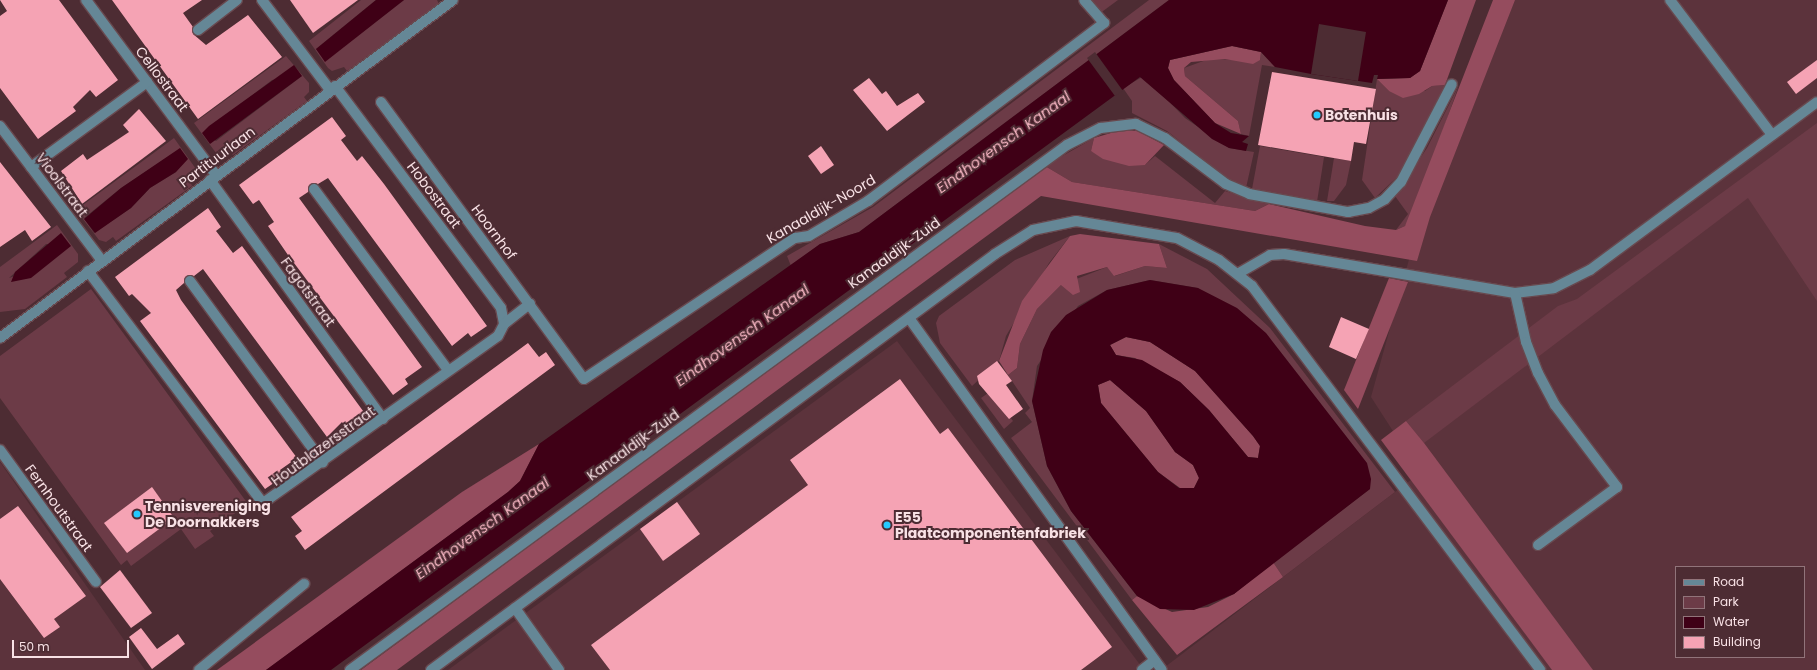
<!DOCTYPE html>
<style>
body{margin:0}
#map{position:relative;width:1817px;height:670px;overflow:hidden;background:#4d2c33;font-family:Poppins,sans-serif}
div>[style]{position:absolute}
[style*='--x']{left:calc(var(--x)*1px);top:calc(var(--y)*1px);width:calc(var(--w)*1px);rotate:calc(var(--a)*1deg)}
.built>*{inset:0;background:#5c333c}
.green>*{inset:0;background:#6c3b47}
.forest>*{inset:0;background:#954c5e}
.water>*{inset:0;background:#3f0016}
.pier>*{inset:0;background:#4d2c33}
.building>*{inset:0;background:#f5a3b4}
.roads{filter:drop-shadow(1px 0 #68494f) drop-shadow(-1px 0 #68494f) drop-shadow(0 1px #68494f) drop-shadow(0 -1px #68494f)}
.minor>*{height:10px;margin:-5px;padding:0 5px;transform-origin:5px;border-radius:5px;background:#658796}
.dots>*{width:11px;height:11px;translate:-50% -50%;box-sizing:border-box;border:2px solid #4d2c33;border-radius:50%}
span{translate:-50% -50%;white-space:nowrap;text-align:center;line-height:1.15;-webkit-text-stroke:4px #4d2c33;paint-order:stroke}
.street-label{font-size:14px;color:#f8e1e5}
.poi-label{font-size:14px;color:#f8e1e5;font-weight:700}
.left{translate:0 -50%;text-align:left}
.water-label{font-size:15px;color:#fbb9c6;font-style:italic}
.legend{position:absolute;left:1675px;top:566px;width:130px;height:92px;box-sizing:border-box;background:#4d2c33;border:1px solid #91747a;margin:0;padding:5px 7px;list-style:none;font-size:12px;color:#f8e1e5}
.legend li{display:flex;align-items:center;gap:8px;height:20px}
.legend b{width:20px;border:1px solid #91747a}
.scale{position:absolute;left:12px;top:640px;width:117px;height:18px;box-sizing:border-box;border:2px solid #f8e1e5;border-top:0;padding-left:5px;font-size:12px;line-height:14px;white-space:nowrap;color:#f8e1e5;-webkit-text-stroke:3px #4d2c33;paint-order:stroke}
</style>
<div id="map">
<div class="built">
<div style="clip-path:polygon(evenodd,1509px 0,1817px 0,1817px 670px,1161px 670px,1420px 473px,1371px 397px,1416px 234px,1509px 0,1676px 567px,1804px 567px,1804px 657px,1676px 657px,1676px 567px)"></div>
<div style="clip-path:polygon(897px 341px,1144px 670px,448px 670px)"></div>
<div style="clip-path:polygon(0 462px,145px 670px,0 670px)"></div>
</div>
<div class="green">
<div style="clip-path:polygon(361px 0,376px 0,316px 49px,325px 61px,404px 0,437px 0,439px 4px,347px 71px,344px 67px,332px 71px,328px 68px,309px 41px)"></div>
<div style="clip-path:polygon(1090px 0,1118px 0,1099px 14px)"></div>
<div style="clip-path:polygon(1149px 0,1169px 0,859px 232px,820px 244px,791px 266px,787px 256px,873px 207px)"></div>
<div style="clip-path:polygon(1261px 52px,1275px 67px,1262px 65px,1249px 136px,1241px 134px,1238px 121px,1185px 76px,1184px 68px,1209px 59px,1260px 60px)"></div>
<div style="clip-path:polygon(evenodd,286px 56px,309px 83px,309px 92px,304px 97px,307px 101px,233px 155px,230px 152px,224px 155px,216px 153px,194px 123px,286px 56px,302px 76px,216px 141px,203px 133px,272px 80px,302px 76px)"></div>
<div style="clip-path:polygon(1144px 76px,1185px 118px,1229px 148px,1254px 152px,1246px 188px,1229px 180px,1167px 131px,1132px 113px,1132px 101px,1123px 88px)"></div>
<div style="clip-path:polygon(1377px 79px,1389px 91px,1425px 91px,1432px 86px,1445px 85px,1399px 175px,1375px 198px,1362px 180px)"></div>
<div style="clip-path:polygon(1459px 85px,1413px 215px,1405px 226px,1396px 230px,1408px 214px,1395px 196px,1427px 148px)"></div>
<div style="clip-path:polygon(1817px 123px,1817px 301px,1748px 198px,1424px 443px,1406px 421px,1558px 306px,1577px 299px)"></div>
<div style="clip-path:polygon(evenodd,174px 138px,196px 169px,190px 181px,192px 186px,116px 241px,113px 237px,106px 242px,99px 240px,76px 210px,174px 138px,180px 149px,176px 172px,150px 188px,131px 208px,94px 233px,84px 218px,121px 188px,180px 149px)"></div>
<div style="clip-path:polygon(1094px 138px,1091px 151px,1145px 165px,1155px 156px,1215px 203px,1225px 191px,1269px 204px,1255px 211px,1072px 182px,1045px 166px)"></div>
<div style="clip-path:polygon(1260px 146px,1324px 157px,1317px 202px,1252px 189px)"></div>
<div style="clip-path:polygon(1334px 158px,1351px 161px,1346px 185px,1334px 201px,1327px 201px)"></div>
<div style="clip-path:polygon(evenodd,57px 225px,78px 254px,78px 262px,64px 273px,67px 277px,25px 309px,0 312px,0 267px,57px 225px,46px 244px,70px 246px,44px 266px,9px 278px,46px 244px)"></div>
<div style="clip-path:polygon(1070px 236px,1049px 263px,1006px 336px,999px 361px,972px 386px,940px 343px,936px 323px,939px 316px,1015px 260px)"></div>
<div style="clip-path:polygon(1159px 244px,1207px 269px,1270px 328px,1395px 492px,1283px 577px,1273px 562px,1370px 489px,1198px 288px,1150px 280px,1107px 290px,1078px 306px,1037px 366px,1032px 401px,1047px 466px,1071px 511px,1137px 596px,1132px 600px,1011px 438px,1032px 422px,1025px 413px,1030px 408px,1008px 375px,1017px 368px,1020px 344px,1037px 309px,1061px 285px,1107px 267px,1115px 276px,1145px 266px,1167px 268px)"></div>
<div style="clip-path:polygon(91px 289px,248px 504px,210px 531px,214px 536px,195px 549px,181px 529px,131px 566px,127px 560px,121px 565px,0 398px,0 356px)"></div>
<div style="clip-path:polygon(991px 391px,1013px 421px,1004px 429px,981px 398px)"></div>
</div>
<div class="forest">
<div style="clip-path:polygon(1448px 0,1476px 0,1445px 85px,1432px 86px,1419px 94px,1403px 98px,1389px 91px,1377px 79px,1410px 78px,1420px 71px)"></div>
<div style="clip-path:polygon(1493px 0,1515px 0,1430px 217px,1417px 261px,1041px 196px,397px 670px,361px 670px,1045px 166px,1072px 182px,1255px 211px,1269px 204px,1365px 226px,1396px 230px,1405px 226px)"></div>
<div style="clip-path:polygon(1232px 46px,1261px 52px,1260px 60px,1253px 64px,1225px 59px,1191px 62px,1184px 68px,1185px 76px,1238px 121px,1241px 134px,1215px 123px,1174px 80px,1168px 68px,1170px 60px)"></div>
<div style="clip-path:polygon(1121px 130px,1138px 131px,1164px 145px,1145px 165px,1129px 166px,1103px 159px,1091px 151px,1094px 138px)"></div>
<div style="clip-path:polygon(1080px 234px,1159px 244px,1167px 268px,1145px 266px,1114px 276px,1107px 267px,1077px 276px,1080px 292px,1073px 295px,1061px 285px,1037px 309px,1020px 344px,1017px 368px,1008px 375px,999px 361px,1022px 301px,1070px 236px)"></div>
<div style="clip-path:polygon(1389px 278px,1408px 282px,1358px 409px,1344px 390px)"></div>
<div style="clip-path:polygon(1126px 337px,1150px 342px,1195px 371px,1253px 436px,1260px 446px,1258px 458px,1248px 457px,1209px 410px,1180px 382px,1135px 358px,1116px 355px,1110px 345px)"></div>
<div style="clip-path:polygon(1110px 380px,1146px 411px,1175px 452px,1193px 465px,1199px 478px,1194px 488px,1180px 488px,1158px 472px,1101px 403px,1098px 385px)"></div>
<div style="clip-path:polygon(1406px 421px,1424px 443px,1593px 670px,1552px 670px,1381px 440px)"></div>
<div style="clip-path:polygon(539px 444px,520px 481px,508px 492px,266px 670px,217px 670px,462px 492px)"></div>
<div style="clip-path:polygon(1273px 562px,1283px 577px,1177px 655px,1132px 600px,1137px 596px,1172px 612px,1208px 607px,1234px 594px)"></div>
</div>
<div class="water">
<div style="clip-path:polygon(376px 0,404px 0,325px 62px,316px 49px)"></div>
<div style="clip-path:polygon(1169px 0,1448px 0,1420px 71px,1410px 78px,1377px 79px,1378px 75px,1374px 75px,1372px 83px,1311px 74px,1275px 67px,1261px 52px,1232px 46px,1170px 60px,1168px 68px,1174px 80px,1215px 123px,1231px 133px,1249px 136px,1242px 142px,1248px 144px,1246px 151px,1229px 148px,1212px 139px,1140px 77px,331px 670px,266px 670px,508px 492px,520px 481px,539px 444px,820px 244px,859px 232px)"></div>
<div style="clip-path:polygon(294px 65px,302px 76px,210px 144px,202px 133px,209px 126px)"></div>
<div style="clip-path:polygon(180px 148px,188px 159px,176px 172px,150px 188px,131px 208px,95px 233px,84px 219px,121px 188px)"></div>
<div style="clip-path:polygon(61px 233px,71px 246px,31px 278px,11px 282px,15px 272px)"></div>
<div style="clip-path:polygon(evenodd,1150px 280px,1198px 288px,1237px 308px,1266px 333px,1367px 463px,1371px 479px,1370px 489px,1234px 594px,1194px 610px,1160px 609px,1137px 596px,1071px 511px,1047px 466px,1032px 401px,1043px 350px,1051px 332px,1066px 315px,1107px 290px,1150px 280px,1126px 337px,1150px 342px,1195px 371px,1253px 436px,1260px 446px,1258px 458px,1248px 457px,1209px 410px,1180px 382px,1142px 360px,1116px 355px,1110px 345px,1126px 337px,1150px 280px,1110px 380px,1146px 411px,1175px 452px,1193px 465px,1199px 478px,1194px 488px,1179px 488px,1158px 472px,1101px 403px,1098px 385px,1110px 380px)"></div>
</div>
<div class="pier">
<div style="clip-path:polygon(1319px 24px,1366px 32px,1358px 81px,1311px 74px)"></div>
<div style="clip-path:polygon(1095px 52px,1123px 91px,1115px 96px,1087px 58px)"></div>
</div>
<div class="building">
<div style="clip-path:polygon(0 0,59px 0,118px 80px,96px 97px,90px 90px,73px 107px,76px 111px,38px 139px,0 88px,0 16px,7px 11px)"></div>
<div style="clip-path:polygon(112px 0,202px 0,183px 13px,193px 27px,193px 34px,206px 45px,248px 15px,282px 57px,198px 119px)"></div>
<div style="clip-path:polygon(290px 0,358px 0,313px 33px)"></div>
<div style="clip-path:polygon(1817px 60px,1817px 78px,1796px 94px,1787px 82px)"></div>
<div style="clip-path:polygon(1272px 72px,1376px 89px,1366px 144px,1354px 142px,1351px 161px,1258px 145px)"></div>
<div style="clip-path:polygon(869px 78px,882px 94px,886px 91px,897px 106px,918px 93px,925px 102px,887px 131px,853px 90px)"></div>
<div style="clip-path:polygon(139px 109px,166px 141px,82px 204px,61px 171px,83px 154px,87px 160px,129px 132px,123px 125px)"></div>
<div style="clip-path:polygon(332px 117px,346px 136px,341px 140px,357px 161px,362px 156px,384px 184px,487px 326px,471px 337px,468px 333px,452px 346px,328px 178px,318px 184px,310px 184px,308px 192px,299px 198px,422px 367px,405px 379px,408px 384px,393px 395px,288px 255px,268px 226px,274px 222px,259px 200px,253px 204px,239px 185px)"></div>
<div style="clip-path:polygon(821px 146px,834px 165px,821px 174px,808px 156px)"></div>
<div style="clip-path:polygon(0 162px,51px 227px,32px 241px,25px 230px,0 247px)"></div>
<div style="clip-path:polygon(208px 208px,221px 227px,216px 231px,233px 253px,242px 246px,366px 415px,347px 429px,342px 422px,327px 437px,203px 269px,194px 276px,186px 276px,184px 283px,176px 290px,181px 300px,297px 458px,280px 470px,284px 476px,265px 489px,140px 321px,151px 313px,132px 294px,129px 296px,115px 277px)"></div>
<div style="clip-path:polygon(1341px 317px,1369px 329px,1356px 359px,1329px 347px)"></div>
<div style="clip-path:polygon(528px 343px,539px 357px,546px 352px,555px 365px,305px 550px,295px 536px,302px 531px,291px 517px)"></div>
<div style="clip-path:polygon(997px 361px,1012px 381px,1006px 385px,1023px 409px,1009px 419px,979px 384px,977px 376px)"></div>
<div style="clip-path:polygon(900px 379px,940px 434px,948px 428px,1112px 647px,1081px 670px,610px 670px,591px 645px,808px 485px,790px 460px)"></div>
<div style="clip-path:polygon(152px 487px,174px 518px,127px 553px,104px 523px)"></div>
<div style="clip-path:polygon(677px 502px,700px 534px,663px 561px,640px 529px)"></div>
<div style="clip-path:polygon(18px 506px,86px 596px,54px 619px,60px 627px,44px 638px,0 579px,0 519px)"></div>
<div style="clip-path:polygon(120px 570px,152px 613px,131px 628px,100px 587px)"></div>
<div style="clip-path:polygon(141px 628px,157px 649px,178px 634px,185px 644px,152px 669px,129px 637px)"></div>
</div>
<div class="roads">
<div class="minor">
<div style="--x:86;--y:0;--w:218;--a:53.4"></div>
<div style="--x:262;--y:0;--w:113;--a:52.9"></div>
<div style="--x:1670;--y:0;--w:169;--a:52.9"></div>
<div style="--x:198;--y:30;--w:49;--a:-37.6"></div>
<div style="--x:335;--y:86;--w:277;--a:53.2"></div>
<div style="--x:501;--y:308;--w:16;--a:79"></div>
<div style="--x:381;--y:102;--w:343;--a:53.8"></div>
<div style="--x:584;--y:379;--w:254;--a:-33.8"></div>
<div style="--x:795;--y:238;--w:14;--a:-8"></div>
<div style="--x:809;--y:236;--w:69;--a:-30.7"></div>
<div style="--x:868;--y:201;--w:296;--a:-37"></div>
<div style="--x:1104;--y:23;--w:30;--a:-131"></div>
<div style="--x:0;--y:126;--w:169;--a:52.9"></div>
<div style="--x:31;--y:167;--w:144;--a:-36.2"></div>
<div style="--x:210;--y:180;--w:295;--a:54.1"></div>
<div style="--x:314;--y:189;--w:225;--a:53.5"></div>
<div style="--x:88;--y:271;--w:291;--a:53"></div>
<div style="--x:263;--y:503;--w:288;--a:-35.4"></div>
<div style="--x:498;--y:336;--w:13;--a:-63"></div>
<div style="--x:504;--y:324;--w:33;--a:-38"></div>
<div style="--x:1239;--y:273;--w:36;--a:-30"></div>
<div style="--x:1270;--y:255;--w:14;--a:-4"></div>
<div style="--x:1284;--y:254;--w:234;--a:9.6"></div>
<div style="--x:1515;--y:293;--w:39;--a:-7"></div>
<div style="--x:1554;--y:288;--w:40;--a:-26.6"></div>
<div style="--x:1590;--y:270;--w:282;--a:-36.5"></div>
<div style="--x:190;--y:281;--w:225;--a:53.8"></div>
<div style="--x:1515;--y:293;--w:50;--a:77.3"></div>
<div style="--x:1526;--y:342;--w:33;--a:69"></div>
<div style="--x:1538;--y:373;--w:36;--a:62"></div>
<div style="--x:1555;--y:405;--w:103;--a:52.9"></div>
<div style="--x:1617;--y:487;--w:98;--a:143.7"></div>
<div style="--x:909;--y:318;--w:433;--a:54.3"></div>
<div style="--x:0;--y:338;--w:565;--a:-36.73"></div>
<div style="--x:0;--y:450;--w:163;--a:54"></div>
<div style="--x:515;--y:608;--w:76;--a:54.6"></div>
<div style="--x:199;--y:670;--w:136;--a:-39.3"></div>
<div style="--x:350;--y:670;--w:889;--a:-36.21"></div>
<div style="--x:1067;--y:145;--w:38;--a:-27"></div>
<div style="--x:1101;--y:128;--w:35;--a:-7"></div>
<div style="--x:1136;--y:124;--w:32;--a:26"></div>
<div style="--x:1165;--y:138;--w:76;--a:37"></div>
<div style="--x:1226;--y:184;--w:25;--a:23"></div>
<div style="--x:1249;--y:194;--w:101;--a:10.3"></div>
<div style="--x:1348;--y:212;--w:21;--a:-11"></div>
<div style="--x:1369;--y:208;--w:18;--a:-29"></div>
<div style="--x:1385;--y:199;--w:23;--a:-47"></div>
<div style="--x:1401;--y:182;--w:110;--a:-62.5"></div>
<div style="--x:431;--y:670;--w:701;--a:-36.41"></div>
<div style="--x:995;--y:254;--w:45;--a:-32.3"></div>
<div style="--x:1033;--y:230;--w:44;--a:-11.8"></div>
<div style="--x:1076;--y:221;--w:102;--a:9.6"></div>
<div style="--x:1177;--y:238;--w:47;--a:27.6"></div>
<div style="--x:1219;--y:260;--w:42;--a:38.2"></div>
<div style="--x:1252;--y:286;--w:480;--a:53.1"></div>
<div style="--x:1142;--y:670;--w:16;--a:-38"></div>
</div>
</div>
<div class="dots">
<div style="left:1317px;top:115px;background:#23c9fe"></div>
<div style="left:137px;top:514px;background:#23c9fe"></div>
<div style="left:887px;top:525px;background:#23c9fe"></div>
</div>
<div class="street-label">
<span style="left:162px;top:79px;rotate:53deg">Cellostraat</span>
<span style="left:217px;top:157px;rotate:-37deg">Partituurlaan</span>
<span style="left:62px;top:185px;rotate:53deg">Vioolstraat</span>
<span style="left:434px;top:195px;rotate:53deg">Hobostraat</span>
<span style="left:821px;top:209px;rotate:-30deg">Kanaaldijk-Noord</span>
<span style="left:494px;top:232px;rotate:53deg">Hoornhof</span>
<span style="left:894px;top:253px;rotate:-36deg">Kanaaldijk-Zuid</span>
<span style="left:308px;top:292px;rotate:54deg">Fagotstraat</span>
<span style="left:633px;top:445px;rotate:-36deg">Kanaaldijk-Zuid</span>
<span style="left:323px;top:446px;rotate:-36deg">Houtblazersstraat</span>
<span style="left:59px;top:508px;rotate:54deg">Fernhoutstraat</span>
</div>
<div class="poi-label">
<span class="left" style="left:1325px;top:115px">Botenhuis</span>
<span class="left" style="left:145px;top:514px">Tennisvereniging<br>De Doornakkers</span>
<span class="left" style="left:895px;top:525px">E55<br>Plaatcomponentenfabriek</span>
</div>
<div class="water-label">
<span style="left:1003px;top:142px;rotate:-36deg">Eindhovensch Kanaal</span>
<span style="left:742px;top:335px;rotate:-36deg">Eindhovensch Kanaal</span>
<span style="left:482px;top:528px;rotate:-36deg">Eindhovensch Kanaal</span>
</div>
<ul class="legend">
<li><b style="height:5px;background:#658796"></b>Road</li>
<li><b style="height:11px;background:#6c3b47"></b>Park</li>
<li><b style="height:11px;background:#3f0016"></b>Water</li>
<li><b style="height:11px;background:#f5a3b4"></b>Building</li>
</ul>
<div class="scale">50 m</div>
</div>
